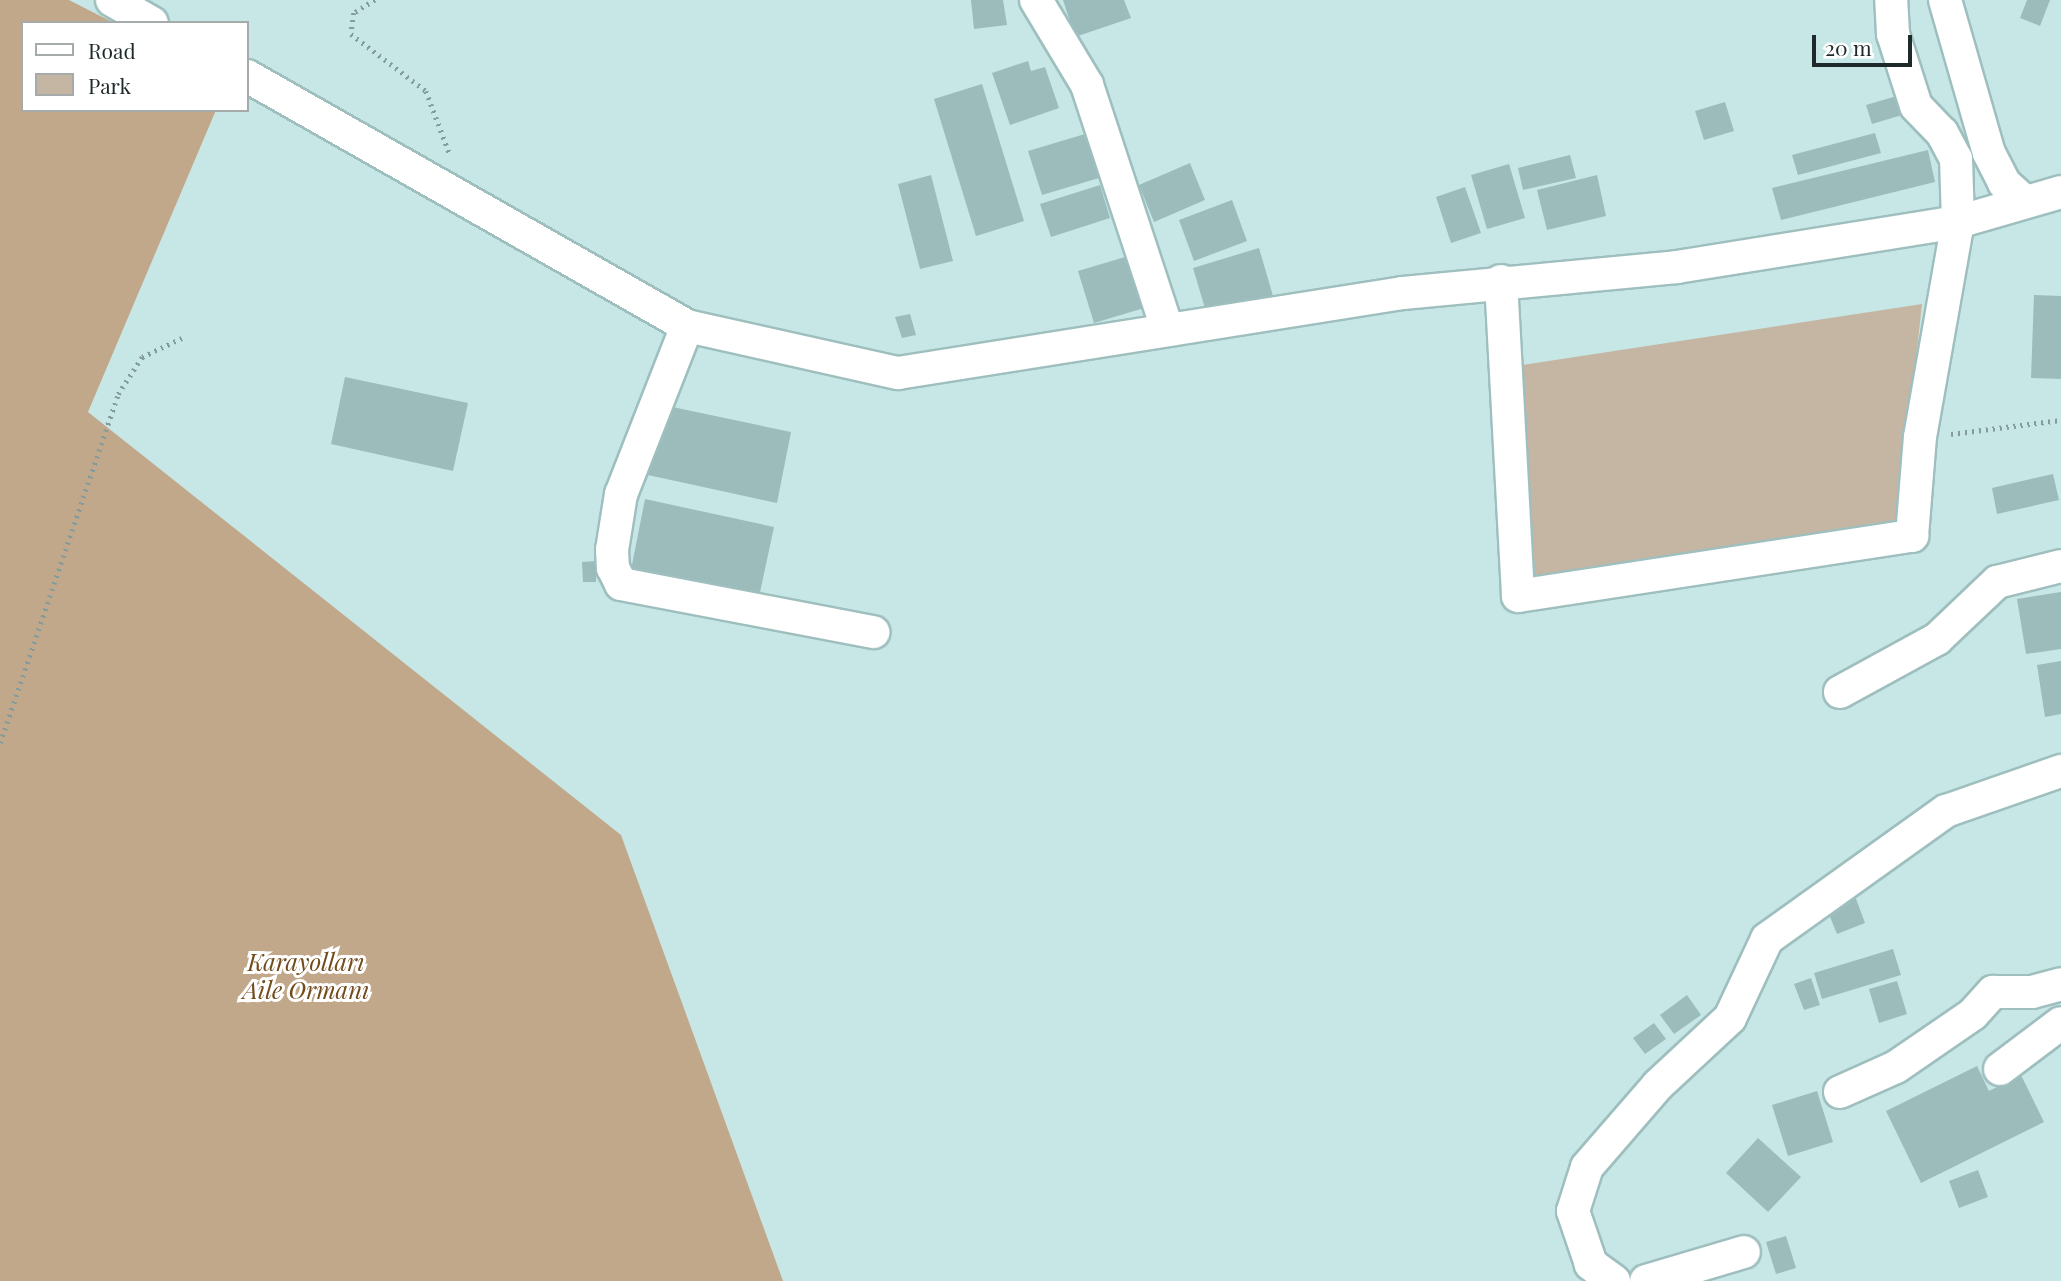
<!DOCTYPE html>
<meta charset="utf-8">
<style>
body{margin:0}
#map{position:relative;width:2061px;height:1281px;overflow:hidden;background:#c6e7e6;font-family:"Playfair Display",serif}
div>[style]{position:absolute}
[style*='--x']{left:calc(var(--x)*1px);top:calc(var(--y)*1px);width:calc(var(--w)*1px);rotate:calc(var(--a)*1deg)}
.green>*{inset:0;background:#c5b5a3}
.forest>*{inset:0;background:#c2a88b}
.building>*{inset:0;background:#9bbcbb}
.path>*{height:4.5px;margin-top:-2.25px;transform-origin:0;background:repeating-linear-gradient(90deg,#839c9b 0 2px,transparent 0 7px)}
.roads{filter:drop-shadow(2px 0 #9ebfbe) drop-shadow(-2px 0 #9ebfbe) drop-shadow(0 2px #9ebfbe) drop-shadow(0 -2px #9ebfbe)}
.minor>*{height:32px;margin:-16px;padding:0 16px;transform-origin:16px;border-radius:16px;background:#fff}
span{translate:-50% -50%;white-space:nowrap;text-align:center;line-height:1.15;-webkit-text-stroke:6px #fff;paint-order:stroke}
.park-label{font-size:24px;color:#714b1b;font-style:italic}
.legend{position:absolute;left:21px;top:21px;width:228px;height:91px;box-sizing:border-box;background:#fff;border:2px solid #a5aaaa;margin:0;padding:9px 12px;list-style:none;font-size:21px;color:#1e2a2a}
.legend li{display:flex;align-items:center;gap:14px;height:35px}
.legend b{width:35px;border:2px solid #a5aaaa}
.scale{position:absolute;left:1812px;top:35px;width:100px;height:32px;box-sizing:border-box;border:4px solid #1e2a2a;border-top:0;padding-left:9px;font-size:21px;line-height:24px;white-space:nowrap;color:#1e2a2a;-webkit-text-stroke:5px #fff;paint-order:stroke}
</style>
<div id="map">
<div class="green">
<div style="clip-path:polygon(1922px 304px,1898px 522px,1528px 581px,1510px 367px)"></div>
</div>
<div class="forest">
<div style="clip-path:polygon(0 0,69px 0,114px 23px,23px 23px,23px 110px,216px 110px,88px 412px,621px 835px,783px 1281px,0 1281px)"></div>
</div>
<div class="building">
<div style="clip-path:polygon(971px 0,1003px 0,1007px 25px,974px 29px)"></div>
<div style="clip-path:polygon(1063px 0,1124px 0,1131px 18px,1075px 37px)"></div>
<div style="clip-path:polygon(2027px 0,2050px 0,2040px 26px,2020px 18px)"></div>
<div style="clip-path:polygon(1028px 61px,1031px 71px,1045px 67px,1059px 108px,1010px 125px,992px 73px)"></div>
<div style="clip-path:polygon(982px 84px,1024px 221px,976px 236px,934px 99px)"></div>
<div style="clip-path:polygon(1897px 96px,1902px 115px,1872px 124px,1866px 105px)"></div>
<div style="clip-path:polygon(1725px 102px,1734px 131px,1704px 140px,1695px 111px)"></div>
<div style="clip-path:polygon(1875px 133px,1881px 153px,1798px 175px,1792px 155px)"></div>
<div style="clip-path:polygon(1085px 134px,1099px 178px,1042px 195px,1028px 151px)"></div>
<div style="clip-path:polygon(1928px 150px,1935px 182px,1781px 220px,1772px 188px)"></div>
<div style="clip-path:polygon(1570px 155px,1576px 178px,1523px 190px,1518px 168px)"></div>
<div style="clip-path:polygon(1190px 163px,1205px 200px,1154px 222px,1139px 185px)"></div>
<div style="clip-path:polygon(1509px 164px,1525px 218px,1487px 229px,1471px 175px)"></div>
<div style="clip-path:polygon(931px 175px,953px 261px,920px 269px,898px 184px)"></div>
<div style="clip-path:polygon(1597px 175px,1606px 216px,1547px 230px,1537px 190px)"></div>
<div style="clip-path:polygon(1100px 185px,1110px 218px,1051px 237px,1040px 204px)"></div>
<div style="clip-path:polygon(1465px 187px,1481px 233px,1451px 243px,1436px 197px)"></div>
<div style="clip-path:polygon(1232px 200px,1247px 241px,1194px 261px,1179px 220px)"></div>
<div style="clip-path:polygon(1259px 248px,1273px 296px,1207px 315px,1193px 268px)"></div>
<div style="clip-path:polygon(1135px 254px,1151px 306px,1094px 323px,1078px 271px)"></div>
<div style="clip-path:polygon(2034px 295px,2061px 296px,2061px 379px,2031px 378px)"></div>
<div style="clip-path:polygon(910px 314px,916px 335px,902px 338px,895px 317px)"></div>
<div style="clip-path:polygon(345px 377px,468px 403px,453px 471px,331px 444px)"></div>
<div style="clip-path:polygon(663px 405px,791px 432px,777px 503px,648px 475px)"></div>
<div style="clip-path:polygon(2053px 474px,2059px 500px,1997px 514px,1992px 488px)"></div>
<div style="clip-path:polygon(645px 499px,774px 527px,759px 597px,631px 570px)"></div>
<div style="clip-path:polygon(596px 561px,596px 582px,583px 582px,582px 562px)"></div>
<div style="clip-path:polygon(2061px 592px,2061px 649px,2026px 654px,2017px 599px)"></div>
<div style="clip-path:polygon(2061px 661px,2061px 714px,2045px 717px,2037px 665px)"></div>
<div style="clip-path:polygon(1855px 896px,1865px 923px,1837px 934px,1826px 907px)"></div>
<div style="clip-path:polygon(1893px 949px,1901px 975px,1822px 999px,1814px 973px)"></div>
<div style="clip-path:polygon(1811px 978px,1820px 1005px,1804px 1010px,1794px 984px)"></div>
<div style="clip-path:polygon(1897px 981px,1907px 1014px,1879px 1023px,1869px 989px)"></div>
<div style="clip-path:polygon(1687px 995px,1701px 1015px,1674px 1034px,1660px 1015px)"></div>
<div style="clip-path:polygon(1654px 1023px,1666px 1039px,1645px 1054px,1633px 1038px)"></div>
<div style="clip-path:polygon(1977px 1066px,1989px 1091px,2021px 1075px,2044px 1122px,1921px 1183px,1886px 1111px)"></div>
<div style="clip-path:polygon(1817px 1091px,1833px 1142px,1788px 1156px,1772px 1105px)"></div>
<div style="clip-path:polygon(1758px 1138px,1801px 1177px,1768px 1212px,1726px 1173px)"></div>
<div style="clip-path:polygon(1978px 1170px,1988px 1197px,1959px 1208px,1949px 1181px)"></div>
<div style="clip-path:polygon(1786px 1236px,1796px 1268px,1776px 1274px,1766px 1242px)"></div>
</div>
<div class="path">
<div style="--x:375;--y:0;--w:25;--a:148"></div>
<div style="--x:354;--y:13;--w:21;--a:98"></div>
<div style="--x:351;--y:34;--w:94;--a:37.2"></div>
<div style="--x:426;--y:91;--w:68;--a:69.4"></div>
<div style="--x:1951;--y:434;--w:111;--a:-7.3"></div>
<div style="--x:0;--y:743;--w:368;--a:-71.3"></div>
<div style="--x:118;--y:394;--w:44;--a:-57"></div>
<div style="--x:142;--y:357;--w:47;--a:-25.5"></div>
</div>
<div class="roads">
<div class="minor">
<div style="--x:112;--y:0;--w:46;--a:29.9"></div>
<div style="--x:1036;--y:0;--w:99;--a:59"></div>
<div style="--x:1087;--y:85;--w:257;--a:71.8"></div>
<div style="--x:1945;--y:0;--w:159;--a:74"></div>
<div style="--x:1989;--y:153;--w:34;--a:63"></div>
<div style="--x:2004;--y:183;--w:28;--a:42"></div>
<div style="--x:247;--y:76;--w:506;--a:29.6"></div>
<div style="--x:687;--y:326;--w:216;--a:12.6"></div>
<div style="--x:898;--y:373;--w:511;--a:-9"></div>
<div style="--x:1403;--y:293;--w:275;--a:-5.4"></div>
<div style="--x:1677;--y:267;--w:285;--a:-9.1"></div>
<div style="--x:1958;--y:222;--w:107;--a:-16.2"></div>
<div style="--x:1501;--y:281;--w:315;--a:86.9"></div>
<div style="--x:1518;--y:596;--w:399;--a:-8.7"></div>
<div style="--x:1912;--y:536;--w:99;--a:-85.4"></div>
<div style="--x:1920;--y:437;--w:218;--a:-80"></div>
<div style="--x:1958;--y:222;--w:63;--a:-91.8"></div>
<div style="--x:1956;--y:159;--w:30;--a:-118"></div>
<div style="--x:1942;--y:133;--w:37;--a:-134"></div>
<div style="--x:1916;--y:106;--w:76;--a:-107.7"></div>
<div style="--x:1893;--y:34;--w:34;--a:-93"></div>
<div style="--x:687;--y:326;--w:180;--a:111.4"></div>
<div style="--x:621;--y:494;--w:57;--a:99.1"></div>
<div style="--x:612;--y:550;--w:18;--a:87"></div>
<div style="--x:613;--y:568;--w:18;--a:63"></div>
<div style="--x:621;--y:584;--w:257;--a:10.8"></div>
<div style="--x:1840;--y:692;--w:111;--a:-28.7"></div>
<div style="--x:1937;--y:639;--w:83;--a:-43.5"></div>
<div style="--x:1997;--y:582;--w:66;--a:-14"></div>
<div style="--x:2000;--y:1069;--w:76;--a:-37"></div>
<div style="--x:1840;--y:1092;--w:61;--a:-24.1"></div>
<div style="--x:1896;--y:1067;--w:93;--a:-34.5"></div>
<div style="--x:1973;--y:1014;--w:30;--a:-48"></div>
<div style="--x:1993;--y:992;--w:39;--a:0"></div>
<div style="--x:2032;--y:992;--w:30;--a:-15"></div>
<div style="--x:1614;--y:1281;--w:29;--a:-144"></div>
<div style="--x:1591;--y:1264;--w:56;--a:-108.8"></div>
<div style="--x:1573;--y:1211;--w:46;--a:-72.3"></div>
<div style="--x:1587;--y:1167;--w:108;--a:-49.1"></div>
<div style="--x:1658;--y:1085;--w:98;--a:-42.9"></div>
<div style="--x:1730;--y:1018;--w:87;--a:-64.9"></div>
<div style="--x:1767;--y:939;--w:220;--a:-35.6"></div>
<div style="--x:1946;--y:811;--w:122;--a:-19.2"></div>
<div style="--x:1646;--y:1281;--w:102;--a:-16.5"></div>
</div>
</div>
<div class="park-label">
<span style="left:306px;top:976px">Karayolları<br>Aile Ormanı</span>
</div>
<ul class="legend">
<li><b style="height:9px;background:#fff"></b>Road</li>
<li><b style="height:19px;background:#c5b5a3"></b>Park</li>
</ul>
<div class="scale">20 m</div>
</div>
